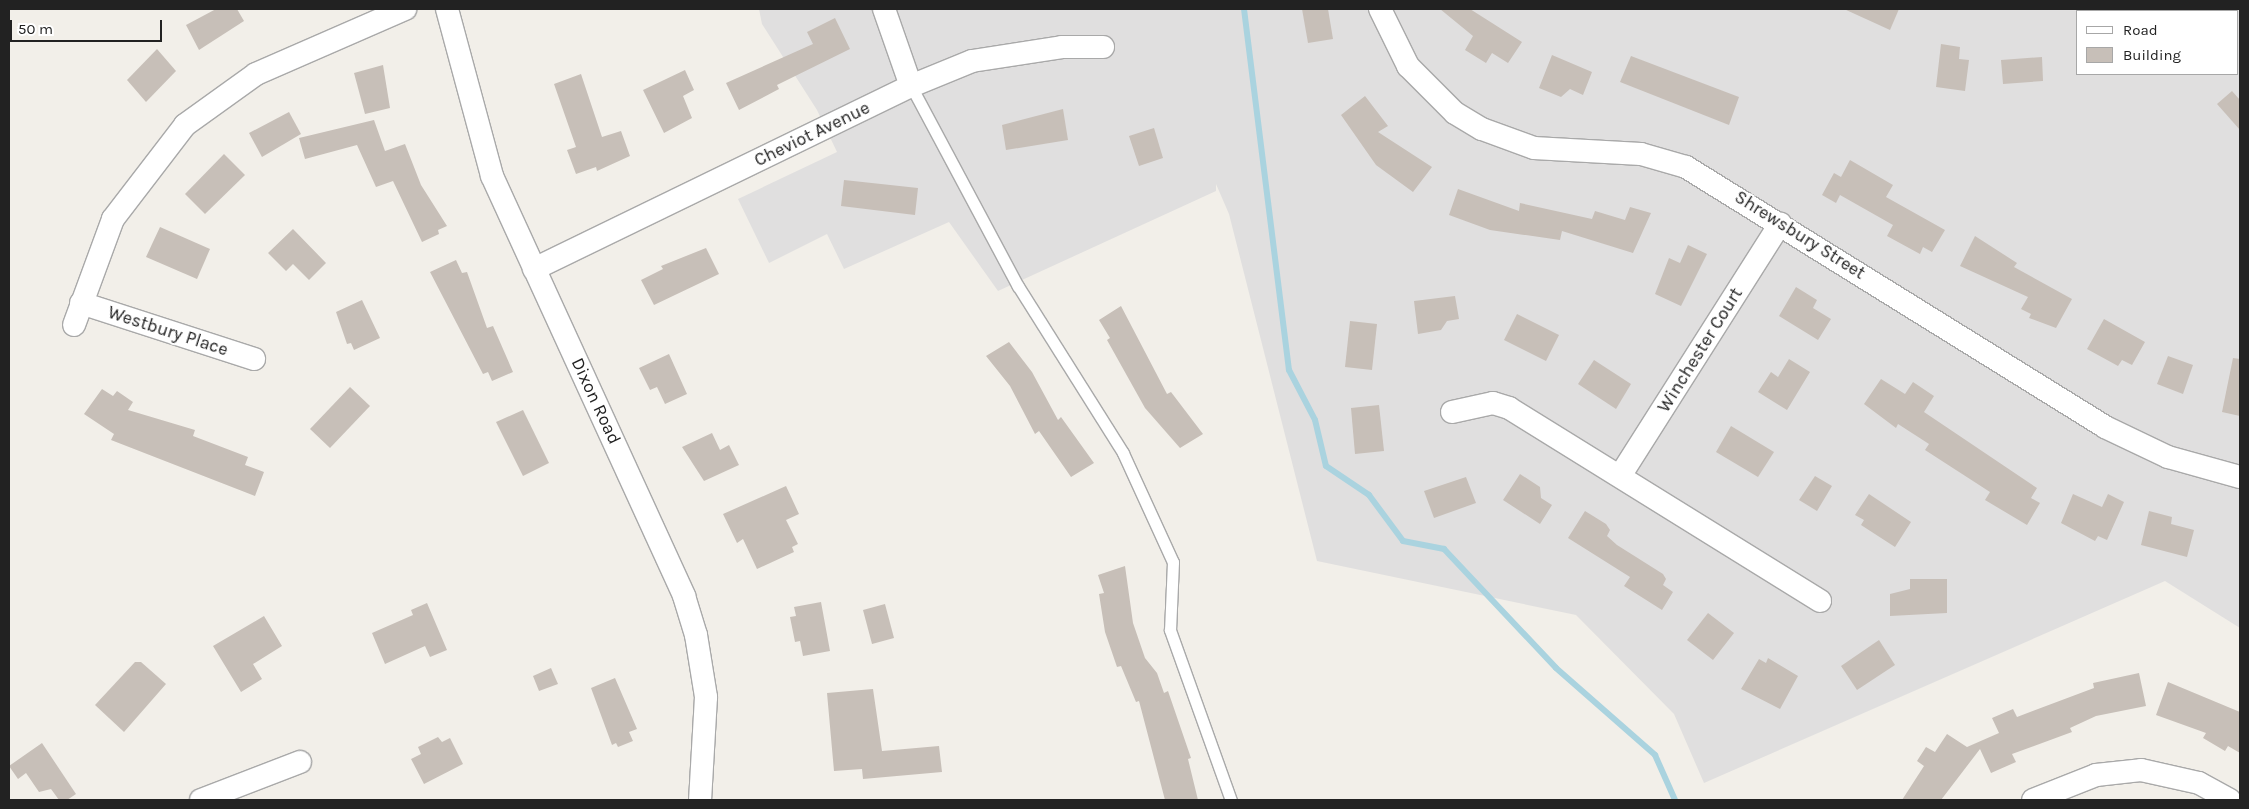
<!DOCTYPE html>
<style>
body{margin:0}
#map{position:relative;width:2249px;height:809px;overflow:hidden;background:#f2efe9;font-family:Karla,sans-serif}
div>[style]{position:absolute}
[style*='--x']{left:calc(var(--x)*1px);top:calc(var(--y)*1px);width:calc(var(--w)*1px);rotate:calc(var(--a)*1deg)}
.residential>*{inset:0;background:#e0dfdf}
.stream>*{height:6px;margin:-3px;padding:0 3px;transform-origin:3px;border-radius:3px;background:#aad3df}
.building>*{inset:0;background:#c7bfb8}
.roads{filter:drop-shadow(1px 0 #a9a9a9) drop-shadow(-1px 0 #a9a9a9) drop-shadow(0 1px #a9a9a9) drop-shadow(0 -1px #a9a9a9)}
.service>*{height:11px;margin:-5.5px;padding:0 5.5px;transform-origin:5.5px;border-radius:5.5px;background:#fff}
.minor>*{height:22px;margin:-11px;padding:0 11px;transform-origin:11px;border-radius:11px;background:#fff}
span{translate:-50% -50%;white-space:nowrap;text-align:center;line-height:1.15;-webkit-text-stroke:4px #fff;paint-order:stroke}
.street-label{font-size:18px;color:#222}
.frame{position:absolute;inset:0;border:10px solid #222;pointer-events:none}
.legend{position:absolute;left:2076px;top:10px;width:162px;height:65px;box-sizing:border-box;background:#fff;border:1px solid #a7a7a7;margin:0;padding:6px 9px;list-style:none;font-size:15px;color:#222}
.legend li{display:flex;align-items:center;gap:10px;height:25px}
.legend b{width:25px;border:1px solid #a7a7a7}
.scale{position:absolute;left:10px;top:20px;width:152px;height:22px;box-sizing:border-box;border:2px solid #222;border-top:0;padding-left:6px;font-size:15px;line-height:18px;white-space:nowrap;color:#222;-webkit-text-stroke:4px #fff;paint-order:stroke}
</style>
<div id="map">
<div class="residential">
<div style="clip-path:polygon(evenodd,759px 9px,2240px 9px,2240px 628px,2165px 581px,1704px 783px,1674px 714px,1576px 615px,1317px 561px,1229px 214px,1216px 184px,1216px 191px,998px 291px,949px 222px,844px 269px,827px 234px,769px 263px,738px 199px,837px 152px,817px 110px,762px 24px,759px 9px,2078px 11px,2238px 11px,2238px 74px,2078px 74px,2078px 11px)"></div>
</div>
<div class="stream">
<div style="--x:1244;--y:9;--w:364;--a:82.9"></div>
<div style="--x:1289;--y:370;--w:56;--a:62.5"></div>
<div style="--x:1315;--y:420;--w:47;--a:76.6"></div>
<div style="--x:1326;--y:466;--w:52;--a:34"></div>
<div style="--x:1369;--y:495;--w:57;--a:53.5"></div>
<div style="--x:1403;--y:541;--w:42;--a:11"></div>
<div style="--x:1444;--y:549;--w:163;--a:46.7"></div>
<div style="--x:1556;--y:668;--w:132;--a:41.3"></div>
<div style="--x:1655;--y:755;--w:49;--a:66"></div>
</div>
<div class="building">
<div style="clip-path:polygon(216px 9px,237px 9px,244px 21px,199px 50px,186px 25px)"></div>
<div style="clip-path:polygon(1302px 9px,1328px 9px,1333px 39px,1308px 43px)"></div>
<div style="clip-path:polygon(1440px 9px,1470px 9px,1522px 42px,1508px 63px,1492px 53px,1486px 63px,1465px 50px,1473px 36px)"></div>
<div style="clip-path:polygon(1844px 9px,1899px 9px,1890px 30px)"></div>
<div style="clip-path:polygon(835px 18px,850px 49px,777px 85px,779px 89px,739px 110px,726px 83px,813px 44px,807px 32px)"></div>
<div style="clip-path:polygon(1941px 44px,1960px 47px,1959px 59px,1969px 60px,1965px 91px,1936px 87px)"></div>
<div style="clip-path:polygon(157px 49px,176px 71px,146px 102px,127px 80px)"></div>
<div style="clip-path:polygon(1552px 55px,1592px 72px,1583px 95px,1570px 89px,1561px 97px,1539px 88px)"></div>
<div style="clip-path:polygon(1631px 56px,1739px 97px,1729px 125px,1620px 82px)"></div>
<div style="clip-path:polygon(2042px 57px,2043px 81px,2003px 84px,2001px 60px)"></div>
<div style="clip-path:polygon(383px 65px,390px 108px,365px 114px,354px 73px)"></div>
<div style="clip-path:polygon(685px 70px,694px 90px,683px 96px,692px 118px,664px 133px,643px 90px)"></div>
<div style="clip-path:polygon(581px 74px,602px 137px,621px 131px,630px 156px,597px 171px,596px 167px,576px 174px,567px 150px,576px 147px,554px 84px)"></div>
<div style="clip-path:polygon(2232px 91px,2240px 100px,2240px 130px,2217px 104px)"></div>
<div style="clip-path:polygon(1365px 96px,1388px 126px,1378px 132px,1432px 167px,1413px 192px,1376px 165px,1341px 115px)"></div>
<div style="clip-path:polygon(1063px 109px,1068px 140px,1006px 150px,1002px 125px)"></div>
<div style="clip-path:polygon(289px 112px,301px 134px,262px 157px,249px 133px)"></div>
<div style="clip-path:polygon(374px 120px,385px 151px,405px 144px,421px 185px,447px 226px,438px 230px,439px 234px,422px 242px,393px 181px,376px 187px,357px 145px,305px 159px,299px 138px)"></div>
<div style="clip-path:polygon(1154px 128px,1163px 158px,1139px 166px,1129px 136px)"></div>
<div style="clip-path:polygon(224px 154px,245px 175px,205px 214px,185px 194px)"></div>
<div style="clip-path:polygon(1850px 160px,1893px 185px,1886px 197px,1945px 230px,1932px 252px,1923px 247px,1920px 254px,1887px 236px,1893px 225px,1840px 195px,1836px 203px,1822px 195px,1834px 173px,1841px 177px)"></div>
<div style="clip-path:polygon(844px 180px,918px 188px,915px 215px,841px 206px)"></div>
<div style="clip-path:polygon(1458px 189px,1519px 211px,1520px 203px,1592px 219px,1595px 211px,1625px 220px,1630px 207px,1651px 213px,1633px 253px,1562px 231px,1560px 240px,1490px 230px,1449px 215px)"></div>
<div style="clip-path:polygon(160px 227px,210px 249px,197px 279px,146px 257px)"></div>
<div style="clip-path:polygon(293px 229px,326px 263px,309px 280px,293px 264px,286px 271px,268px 253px)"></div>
<div style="clip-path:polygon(1975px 236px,2017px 263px,2014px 267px,2072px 299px,2056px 328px,2029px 318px,2031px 314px,2021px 309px,2028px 297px,1960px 266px)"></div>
<div style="clip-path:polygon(1688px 245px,1707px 254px,1681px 306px,1655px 294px,1669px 258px,1680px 263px)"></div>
<div style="clip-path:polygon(706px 248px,719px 274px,654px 305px,641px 280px,663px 269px,661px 266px)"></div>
<div style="clip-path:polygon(456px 260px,462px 273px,467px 272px,487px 328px,493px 326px,513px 372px,492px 381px,488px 372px,483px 374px,430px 272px)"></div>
<div style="clip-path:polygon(1796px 287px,1817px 300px,1813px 308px,1831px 319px,1818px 340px,1779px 316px)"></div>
<div style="clip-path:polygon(1455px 296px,1459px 319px,1447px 321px,1441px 330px,1418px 334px,1414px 301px)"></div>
<div style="clip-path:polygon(362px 300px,380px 338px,354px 350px,351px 343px,347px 344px,336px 312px)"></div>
<div style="clip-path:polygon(1121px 306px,1167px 394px,1171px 392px,1203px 434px,1180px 448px,1145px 408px,1107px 340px,1110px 338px,1099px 320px)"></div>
<div style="clip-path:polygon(1517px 314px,1559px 335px,1546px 361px,1504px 340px)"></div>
<div style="clip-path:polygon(2104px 319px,2145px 342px,2132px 365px,2122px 360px,2118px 366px,2087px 349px)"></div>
<div style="clip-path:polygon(1350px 321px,1377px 324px,1372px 370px,1345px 367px)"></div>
<div style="clip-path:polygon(1009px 342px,1032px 372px,1058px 420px,1061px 417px,1094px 463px,1071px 477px,1039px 431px,1035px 434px,1010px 386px,986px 356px)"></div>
<div style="clip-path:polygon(669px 354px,687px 394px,665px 404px,657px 387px,650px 390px,639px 368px)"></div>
<div style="clip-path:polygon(2168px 356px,2193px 365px,2183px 394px,2157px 384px)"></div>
<div style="clip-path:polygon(2233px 358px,2240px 359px,2240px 416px,2222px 412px)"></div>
<div style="clip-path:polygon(1789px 359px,1810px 372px,1787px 410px,1758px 392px,1771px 372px,1778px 377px)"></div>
<div style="clip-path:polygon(1594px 360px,1631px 384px,1616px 409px,1578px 384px)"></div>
<div style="clip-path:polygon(1881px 379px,1905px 394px,1913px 382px,1934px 396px,1924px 412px,2037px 488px,2031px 498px,2040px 503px,2027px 525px,1985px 500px,1990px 492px,1925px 450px,1929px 444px,1898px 424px,1896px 428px,1864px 404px)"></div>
<div style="clip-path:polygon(350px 387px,370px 406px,330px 448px,310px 429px)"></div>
<div style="clip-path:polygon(102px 389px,113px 396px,117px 391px,133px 402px,128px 410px,195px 430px,193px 436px,248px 457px,245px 465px,264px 472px,255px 496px,111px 440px,114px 434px,84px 414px)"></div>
<div style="clip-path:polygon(1379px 405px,1384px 451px,1355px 454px,1351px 408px)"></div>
<div style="clip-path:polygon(523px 410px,549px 463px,523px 476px,496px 422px)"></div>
<div style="clip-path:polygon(1731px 426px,1774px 452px,1758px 477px,1716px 452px)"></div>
<div style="clip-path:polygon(712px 433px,720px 450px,729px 445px,739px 465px,704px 481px,682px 447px)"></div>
<div style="clip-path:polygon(1520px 474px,1540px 487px,1541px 498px,1552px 505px,1540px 524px,1503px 500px)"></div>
<div style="clip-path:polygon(1815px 476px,1832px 486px,1817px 511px,1799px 500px)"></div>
<div style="clip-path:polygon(1466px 477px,1476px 503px,1434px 518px,1424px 491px)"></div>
<div style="clip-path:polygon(786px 486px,799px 514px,786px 520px,798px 544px,792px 547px,794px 552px,757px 569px,743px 539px,737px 543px,723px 514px)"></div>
<div style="clip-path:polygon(1869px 494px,1911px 522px,1895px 547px,1861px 525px,1864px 520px,1855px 515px)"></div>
<div style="clip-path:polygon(2073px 494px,2102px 507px,2108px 494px,2124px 502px,2107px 540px,2098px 536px,2095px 541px,2061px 523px)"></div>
<div style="clip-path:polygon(1585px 511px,1606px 524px,1610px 530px,1607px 536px,1617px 545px,1663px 574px,1666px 579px,1663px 585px,1673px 592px,1662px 610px,1624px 586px,1630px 577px,1568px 538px)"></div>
<div style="clip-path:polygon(2149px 511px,2172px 517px,2171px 524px,2194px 530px,2187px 557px,2141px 545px)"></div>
<div style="clip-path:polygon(1125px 566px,1133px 623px,1145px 658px,1157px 673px,1164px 693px,1168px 691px,1191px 758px,1188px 759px,1198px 800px,1165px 800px,1139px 701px,1136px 702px,1121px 666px,1117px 667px,1105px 632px,1099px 594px,1104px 593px,1098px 575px)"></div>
<div style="clip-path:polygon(1910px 579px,1947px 579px,1947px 613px,1890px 616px,1890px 594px,1910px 589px)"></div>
<div style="clip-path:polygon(821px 602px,830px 651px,803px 656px,800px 641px,795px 642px,790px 617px,796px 616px,794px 607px)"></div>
<div style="clip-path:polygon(427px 603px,447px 650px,430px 657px,425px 646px,385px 664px,372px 633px,413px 615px,411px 610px)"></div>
<div style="clip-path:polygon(885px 604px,894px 638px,872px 644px,863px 610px)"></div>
<div style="clip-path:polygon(1708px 613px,1734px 633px,1713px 660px,1687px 640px)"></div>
<div style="clip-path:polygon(264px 616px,282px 646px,253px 664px,262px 679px,241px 692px,213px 646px)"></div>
<div style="clip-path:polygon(1879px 640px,1895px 665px,1857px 690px,1841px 666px)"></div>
<div style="clip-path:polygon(1768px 658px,1798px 676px,1780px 709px,1741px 689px,1759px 659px,1766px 663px)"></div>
<div style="clip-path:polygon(135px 662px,141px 662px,166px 684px,124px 732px,95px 705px)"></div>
<div style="clip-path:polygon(551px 668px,558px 684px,539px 691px,533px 676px)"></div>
<div style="clip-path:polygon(2139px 673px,2146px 706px,2096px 716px,2070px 728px,2072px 732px,2012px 754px,2016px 762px,1991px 773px,1980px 749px,1941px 800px,1902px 800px,1924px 766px,1917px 761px,1926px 747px,1935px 752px,1947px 734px,1967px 747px,1999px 733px,1992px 718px,2013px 709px,2017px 717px,2094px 688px,2093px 683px)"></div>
<div style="clip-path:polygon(615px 678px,637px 729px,629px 732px,633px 741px,618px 747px,616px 743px,612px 745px,591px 688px)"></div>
<div style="clip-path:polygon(2168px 682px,2240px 712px,2240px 753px,2228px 746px,2225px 751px,2203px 738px,2206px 733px,2156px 715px)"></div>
<div style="clip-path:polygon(873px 689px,882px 751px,939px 746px,942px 772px,863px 779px,862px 769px,834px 771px,827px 693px)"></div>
<div style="clip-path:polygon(438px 737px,442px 742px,450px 738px,463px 764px,424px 784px,411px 759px,421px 754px,418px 747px)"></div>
<div style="clip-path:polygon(42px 743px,76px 794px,67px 800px,59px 800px,51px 789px,39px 792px,26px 773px,18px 779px,9px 766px)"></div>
</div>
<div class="roads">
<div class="service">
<div style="--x:911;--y:86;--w:227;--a:61.9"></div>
<div style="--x:1018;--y:286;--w:197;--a:57.8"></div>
<div style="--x:1123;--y:453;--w:120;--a:65.4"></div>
<div style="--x:1173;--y:562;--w:68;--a:92.5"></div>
<div style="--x:1170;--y:630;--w:181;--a:70.3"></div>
</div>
<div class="minor">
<div style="--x:447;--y:9;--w:173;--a:74.9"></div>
<div style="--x:492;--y:176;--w:462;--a:65.4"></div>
<div style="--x:684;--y:596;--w:41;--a:72.9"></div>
<div style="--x:696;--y:635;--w:63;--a:80.8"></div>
<div style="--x:706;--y:697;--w:103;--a:93.3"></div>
<div style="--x:884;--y:9;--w:82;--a:70.7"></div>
<div style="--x:1380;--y:9;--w:64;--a:63.8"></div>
<div style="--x:1408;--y:66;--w:66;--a:45"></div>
<div style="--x:1455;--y:113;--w:31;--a:31"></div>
<div style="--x:1482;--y:129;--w:55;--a:20.1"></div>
<div style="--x:1534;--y:148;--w:107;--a:3.2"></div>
<div style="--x:1641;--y:154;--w:47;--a:16.1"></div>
<div style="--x:1686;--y:167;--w:493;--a:31.8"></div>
<div style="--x:2105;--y:427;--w:70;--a:25.5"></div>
<div style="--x:2168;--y:457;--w:75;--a:15.5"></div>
<div style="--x:534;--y:269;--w:419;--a:-25.9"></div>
<div style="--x:911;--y:86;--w:66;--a:-22.3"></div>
<div style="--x:972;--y:61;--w:91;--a:-8.8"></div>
<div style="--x:1062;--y:47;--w:41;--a:0"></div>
<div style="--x:81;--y:303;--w:182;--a:17.9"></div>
<div style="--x:74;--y:325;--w:113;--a:-69.8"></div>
<div style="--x:113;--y:219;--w:118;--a:-52.5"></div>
<div style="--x:185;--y:125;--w:87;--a:-35.7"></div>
<div style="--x:256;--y:74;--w:163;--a:-23.6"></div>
<div style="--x:1452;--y:412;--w:42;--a:-12.4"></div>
<div style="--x:1493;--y:403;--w:17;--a:17"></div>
<div style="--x:1509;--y:408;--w:366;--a:31.8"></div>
<div style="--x:1620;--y:476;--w:299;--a:-57.6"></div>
<div style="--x:201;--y:800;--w:106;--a:-21"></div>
<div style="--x:2033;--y:800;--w:68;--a:-21.6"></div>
<div style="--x:2096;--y:775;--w:45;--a:-6.3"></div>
<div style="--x:2141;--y:770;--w:59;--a:12.6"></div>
<div style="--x:2199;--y:783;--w:35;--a:29"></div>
</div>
</div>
<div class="street-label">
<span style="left:812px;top:134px;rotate:-26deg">Cheviot Avenue</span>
<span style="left:1800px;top:235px;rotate:32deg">Shrewsbury Street</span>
<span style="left:168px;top:331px;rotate:18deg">Westbury Place</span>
<span style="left:1700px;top:350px;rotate:-58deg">Winchester Court</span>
<span style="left:596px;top:401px;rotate:65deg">Dixon Road</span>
</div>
<div class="frame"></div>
<ul class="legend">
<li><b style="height:6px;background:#fff"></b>Road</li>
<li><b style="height:14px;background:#c7bfb8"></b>Building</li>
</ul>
<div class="scale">50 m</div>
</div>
